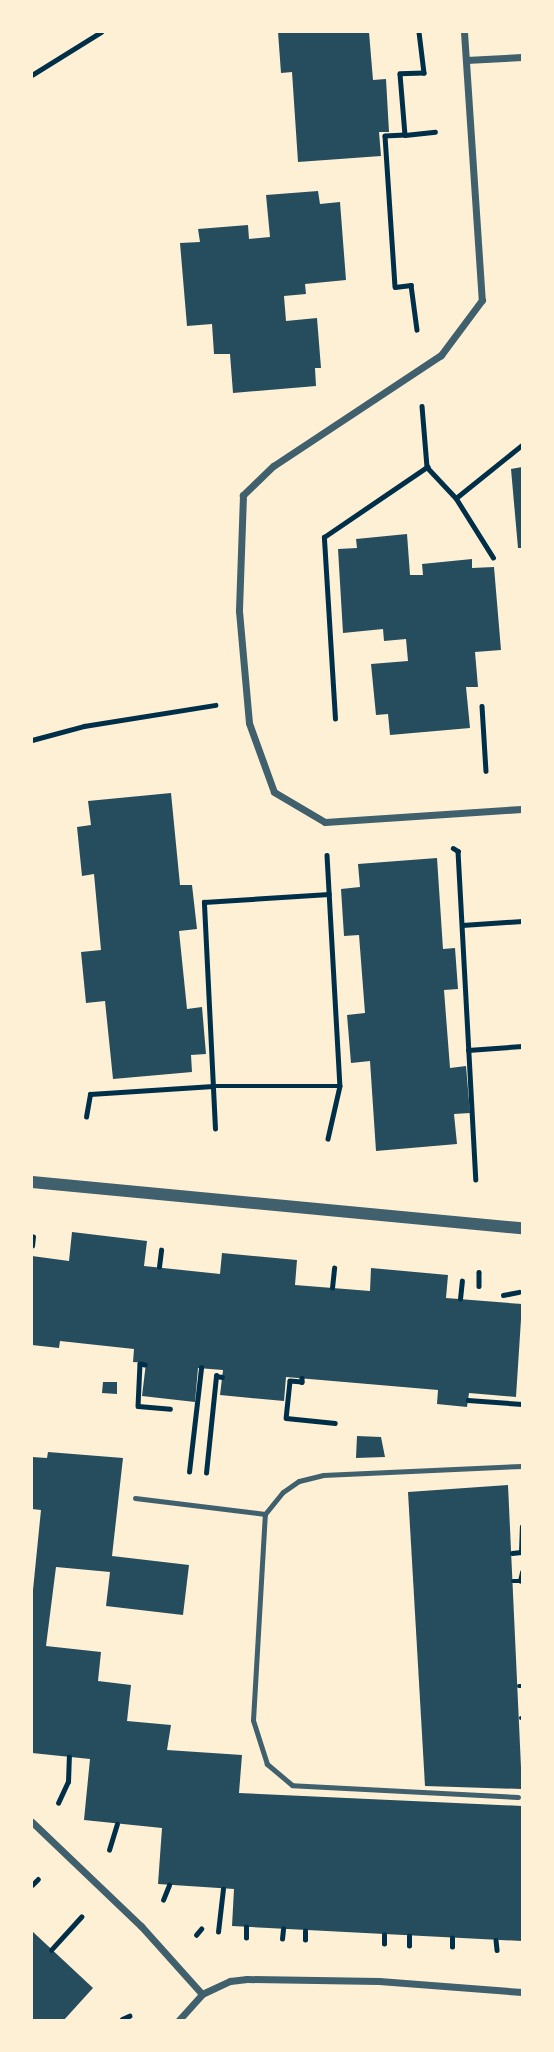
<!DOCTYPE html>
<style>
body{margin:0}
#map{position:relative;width:554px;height:2052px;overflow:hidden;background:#fdf0d5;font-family:"Exo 2",sans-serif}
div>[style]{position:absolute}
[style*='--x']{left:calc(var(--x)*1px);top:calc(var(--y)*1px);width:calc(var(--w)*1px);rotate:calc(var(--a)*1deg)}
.building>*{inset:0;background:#264d5e}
.path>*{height:4.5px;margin:-2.25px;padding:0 2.25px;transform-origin:2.25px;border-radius:2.25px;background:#003049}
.service>*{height:5px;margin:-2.5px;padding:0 2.5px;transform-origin:2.5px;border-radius:2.5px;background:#3f606c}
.minor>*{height:7px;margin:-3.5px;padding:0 3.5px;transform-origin:3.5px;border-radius:3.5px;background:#3f606c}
.tertiary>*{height:12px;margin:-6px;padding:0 6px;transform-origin:6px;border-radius:6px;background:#3f606c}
span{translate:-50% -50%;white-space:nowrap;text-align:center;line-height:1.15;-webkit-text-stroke:5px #fdf0d5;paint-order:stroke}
.frame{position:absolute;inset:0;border:33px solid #fdf0d5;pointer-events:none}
</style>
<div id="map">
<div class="building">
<div style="clip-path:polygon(278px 32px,369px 32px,373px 80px,386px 79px,389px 132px,379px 132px,381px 156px,298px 162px,292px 72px,281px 73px)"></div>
<div style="clip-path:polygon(318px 191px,320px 204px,340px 202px,346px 280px,305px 284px,306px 294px,284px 296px,286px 321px,317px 318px,321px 368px,315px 368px,316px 386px,233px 393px,230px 354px,214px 354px,212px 324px,187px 326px,180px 243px,200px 242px,198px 229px,248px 225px,249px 239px,270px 237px,266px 195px)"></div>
<div style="clip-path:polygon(522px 467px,522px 548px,518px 548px,511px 469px)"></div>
<div style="clip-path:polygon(407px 534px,410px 575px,423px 575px,422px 564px,472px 559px,472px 568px,494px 567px,501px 650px,475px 652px,478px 687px,466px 687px,470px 728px,390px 735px,388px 714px,376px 715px,371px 664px,408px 661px,406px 639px,384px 641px,383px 629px,343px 633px,338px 549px,357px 548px,356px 539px)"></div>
<div style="clip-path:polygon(171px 793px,180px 885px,192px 885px,197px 929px,179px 931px,187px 1009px,202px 1007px,206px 1054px,191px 1055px,192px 1072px,113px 1079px,105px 1001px,86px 1003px,81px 952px,101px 950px,94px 874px,82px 876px,77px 827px,91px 825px,88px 801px)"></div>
<div style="clip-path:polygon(437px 858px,443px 949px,455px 948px,458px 989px,444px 990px,450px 1068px,466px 1066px,470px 1113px,454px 1114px,457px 1144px,376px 1151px,370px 1061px,351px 1063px,347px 1015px,365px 1013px,359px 935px,344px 936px,341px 889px,360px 887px,358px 864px)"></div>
<div style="clip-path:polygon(72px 1232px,147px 1241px,144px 1266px,220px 1274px,222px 1253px,297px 1260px,295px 1285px,370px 1291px,371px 1268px,448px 1275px,446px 1298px,522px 1304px,516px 1397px,469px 1393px,467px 1407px,437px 1404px,438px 1390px,286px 1377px,284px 1401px,220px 1395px,223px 1370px,198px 1368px,195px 1402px,142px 1396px,146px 1363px,133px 1362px,134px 1349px,60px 1341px,59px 1348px,32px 1345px,32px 1256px,69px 1261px)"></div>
<div style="clip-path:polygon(103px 1382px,117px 1382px,117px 1394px,102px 1393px)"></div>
<div style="clip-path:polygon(357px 1436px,381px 1437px,385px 1457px,356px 1458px)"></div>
<div style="clip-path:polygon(48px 1452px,123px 1458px,112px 1556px,189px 1565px,183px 1615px,106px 1606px,110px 1572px,56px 1567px,46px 1646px,101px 1652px,98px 1681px,131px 1685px,127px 1721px,171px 1725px,167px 1750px,242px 1755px,239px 1793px,522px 1806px,522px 1941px,232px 1926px,234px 1889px,158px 1884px,162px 1828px,84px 1820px,90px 1759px,32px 1753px,32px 1600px,41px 1510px,32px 1509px,32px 1457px,47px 1458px)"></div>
<div style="clip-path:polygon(508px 1485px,522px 1789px,425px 1786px,408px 1492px)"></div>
<div style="clip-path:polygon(32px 1931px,93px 1988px,63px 2021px,32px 2021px)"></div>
</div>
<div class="path">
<div style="--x:419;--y:32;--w:41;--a:83"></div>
<div style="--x:424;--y:73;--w:24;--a:178"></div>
<div style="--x:400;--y:74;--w:61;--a:85.3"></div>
<div style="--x:405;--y:135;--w:30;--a:-6"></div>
<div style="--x:32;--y:75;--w:81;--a:-31.9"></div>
<div style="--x:405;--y:135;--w:20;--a:177"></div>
<div style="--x:385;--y:136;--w:151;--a:86.2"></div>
<div style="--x:395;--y:287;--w:16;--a:-7"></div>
<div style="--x:411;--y:285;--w:45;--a:82.4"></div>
<div style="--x:422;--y:406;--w:61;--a:85.3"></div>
<div style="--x:427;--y:467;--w:42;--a:46.9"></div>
<div style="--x:456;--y:498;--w:70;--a:57.9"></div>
<div style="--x:456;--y:498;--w:85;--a:-38.8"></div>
<div style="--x:482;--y:706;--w:65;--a:86.5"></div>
<div style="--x:335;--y:719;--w:182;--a:-93.5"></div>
<div style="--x:324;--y:537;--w:125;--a:-34.2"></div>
<div style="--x:32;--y:740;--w:54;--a:-15.1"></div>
<div style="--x:84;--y:726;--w:133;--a:-9.1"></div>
<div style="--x:453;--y:848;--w:6;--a:31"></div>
<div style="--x:458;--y:851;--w:329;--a:86.9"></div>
<div style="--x:327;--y:855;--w:231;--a:86.8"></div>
<div style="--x:340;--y:1086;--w:54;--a:102.8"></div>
<div style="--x:462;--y:925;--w:60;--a:-3.8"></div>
<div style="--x:468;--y:1050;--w:54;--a:-4.2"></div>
<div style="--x:86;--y:1117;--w:23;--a:-80"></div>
<div style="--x:90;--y:1094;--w:123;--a:-3.7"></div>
<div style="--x:213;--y:1086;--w:127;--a:0"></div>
<div style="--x:215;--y:1129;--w:227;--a:-92.8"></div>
<div style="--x:204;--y:902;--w:125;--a:-3.7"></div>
<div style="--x:32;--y:1246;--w:9;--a:-84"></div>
<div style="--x:159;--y:1267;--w:17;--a:-83"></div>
<div style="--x:479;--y:1272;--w:14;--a:90"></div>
<div style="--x:332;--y:1288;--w:20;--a:-84"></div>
<div style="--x:503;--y:1295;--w:16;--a:-11"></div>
<div style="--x:460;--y:1299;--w:18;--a:-84"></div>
<div style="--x:145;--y:1365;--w:5;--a:-169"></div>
<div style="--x:140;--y:1364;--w:42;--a:92.7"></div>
<div style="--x:138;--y:1406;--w:32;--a:5"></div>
<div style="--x:302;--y:1378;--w:4;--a:90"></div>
<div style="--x:302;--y:1382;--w:12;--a:-175"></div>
<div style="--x:290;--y:1381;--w:37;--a:96"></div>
<div style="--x:286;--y:1418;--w:49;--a:5.8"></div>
<div style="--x:468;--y:1400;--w:54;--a:4.2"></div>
<div style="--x:189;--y:1472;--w:105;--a:-83.4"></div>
<div style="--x:206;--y:1473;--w:98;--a:-84.1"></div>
<div style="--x:216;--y:1376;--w:6;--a:9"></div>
<div style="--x:512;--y:1553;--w:9;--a:-6"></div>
<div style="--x:521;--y:1552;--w:25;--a:-88"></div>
<div style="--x:513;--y:1581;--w:7;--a:0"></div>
<div style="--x:520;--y:1581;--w:9;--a:-77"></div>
<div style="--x:519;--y:1686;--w:3;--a:0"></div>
<div style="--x:521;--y:1718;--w:1;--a:0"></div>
<div style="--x:58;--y:1803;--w:23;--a:-65"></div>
<div style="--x:68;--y:1782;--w:25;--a:-88"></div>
<div style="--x:109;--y:1850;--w:27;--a:-73"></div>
<div style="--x:32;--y:1885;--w:8;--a:-45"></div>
<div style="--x:163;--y:1900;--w:16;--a:-68"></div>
<div style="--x:218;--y:1932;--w:43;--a:-83.4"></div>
<div style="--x:196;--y:1935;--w:8;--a:-50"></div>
<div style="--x:246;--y:1938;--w:11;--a:-90"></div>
<div style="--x:282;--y:1939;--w:10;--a:-84"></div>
<div style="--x:305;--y:1940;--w:9;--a:-90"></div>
<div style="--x:496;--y:1940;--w:10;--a:84"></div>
<div style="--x:384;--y:1944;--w:9;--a:-90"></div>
<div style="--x:409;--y:1946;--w:10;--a:-90"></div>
<div style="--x:452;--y:1947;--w:9;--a:-90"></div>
<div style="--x:51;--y:1950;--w:45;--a:-47.7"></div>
<div style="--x:122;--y:2019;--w:8;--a:-23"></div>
</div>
<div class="service">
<div style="--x:135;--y:1498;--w:131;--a:7"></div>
<div style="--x:518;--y:1797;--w:226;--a:-177"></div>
<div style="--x:292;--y:1785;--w:33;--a:-140"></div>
<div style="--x:267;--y:1764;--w:46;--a:-107.7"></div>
<div style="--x:253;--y:1720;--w:206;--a:-86.7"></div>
<div style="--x:265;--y:1514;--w:28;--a:-51"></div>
<div style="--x:283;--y:1492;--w:19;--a:-35"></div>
<div style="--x:299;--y:1481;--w:25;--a:-14"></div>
<div style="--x:323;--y:1475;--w:199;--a:-2.6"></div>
</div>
<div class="minor">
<div style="--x:464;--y:32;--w:269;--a:86.2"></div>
<div style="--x:482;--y:300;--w:69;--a:126.7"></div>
<div style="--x:441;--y:355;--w:201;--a:146.5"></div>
<div style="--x:273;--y:466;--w:42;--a:136"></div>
<div style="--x:243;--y:495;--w:116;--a:92"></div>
<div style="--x:239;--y:611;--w:112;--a:84.9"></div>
<div style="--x:249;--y:723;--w:73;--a:70.1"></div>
<div style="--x:274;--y:792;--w:59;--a:30.5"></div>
<div style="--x:325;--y:822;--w:197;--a:-3.8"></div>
<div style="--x:466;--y:60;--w:56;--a:-3.1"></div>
<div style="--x:32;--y:1822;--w:151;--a:43.7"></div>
<div style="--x:141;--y:1926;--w:91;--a:48.1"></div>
<div style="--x:178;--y:2021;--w:36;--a:-48"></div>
<div style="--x:202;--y:1994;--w:31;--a:-25"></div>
<div style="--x:230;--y:1981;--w:17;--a:-7"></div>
<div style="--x:247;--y:1979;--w:132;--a:0.9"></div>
<div style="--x:379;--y:1981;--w:143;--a:4.4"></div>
</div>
<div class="tertiary">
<div style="--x:32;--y:1182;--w:492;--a:5.4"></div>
</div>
<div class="frame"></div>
</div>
